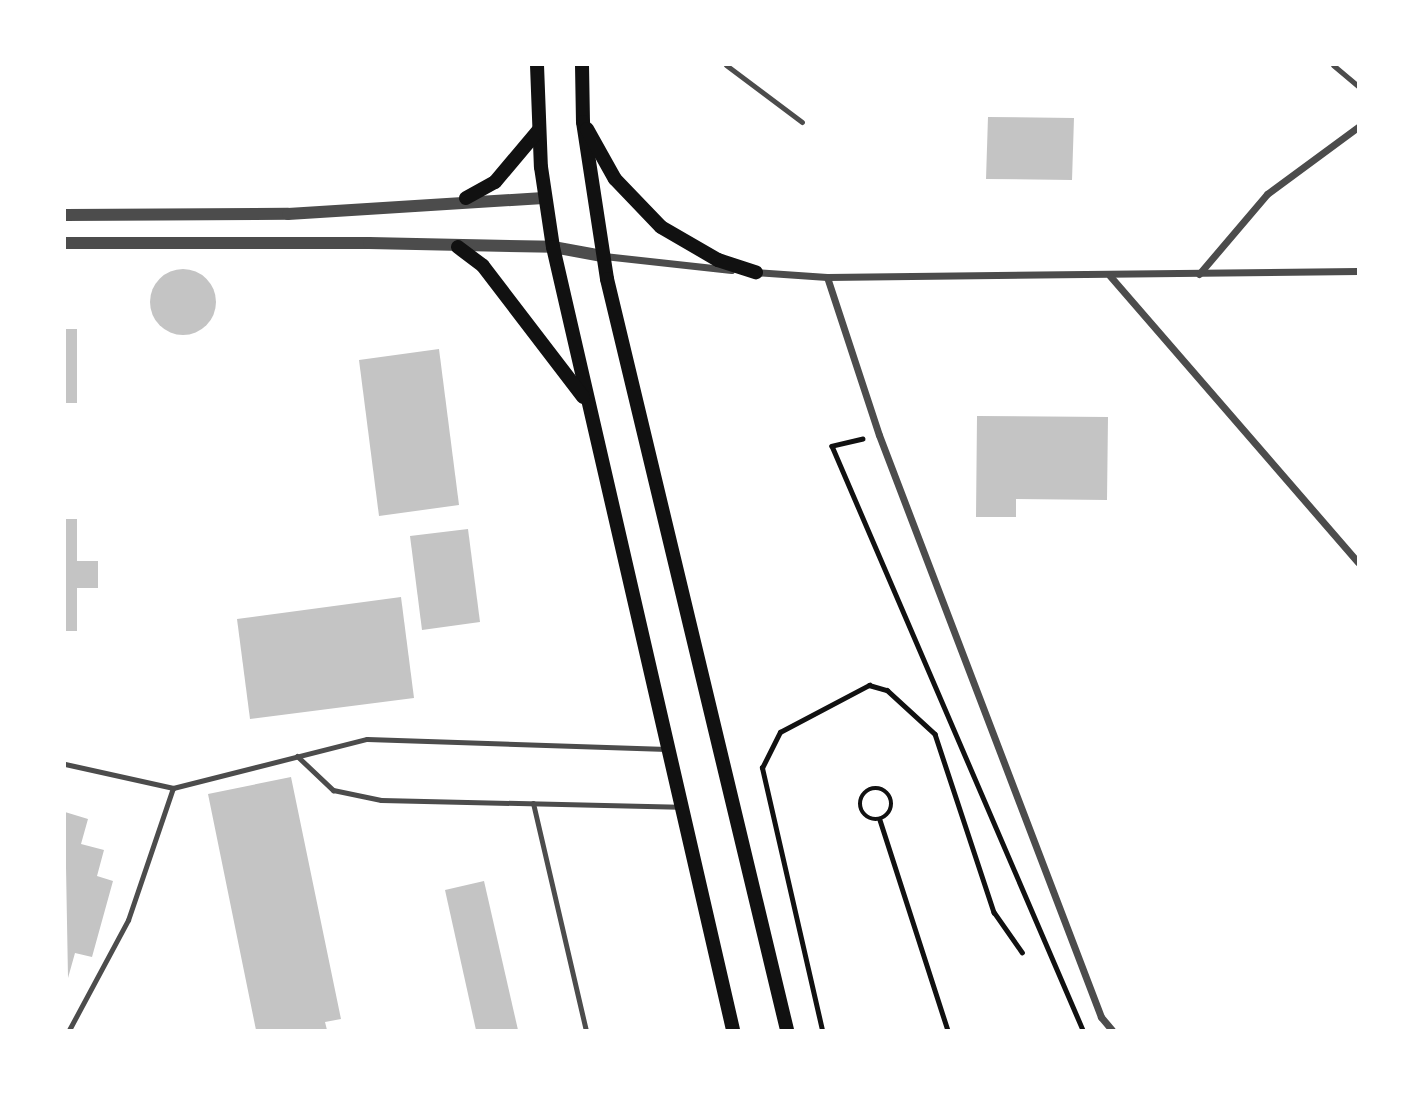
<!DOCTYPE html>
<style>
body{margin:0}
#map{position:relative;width:1423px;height:1095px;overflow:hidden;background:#fff;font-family:"Exo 2",sans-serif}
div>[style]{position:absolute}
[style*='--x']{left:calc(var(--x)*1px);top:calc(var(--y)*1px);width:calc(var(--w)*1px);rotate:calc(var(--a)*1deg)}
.building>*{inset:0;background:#c4c4c4}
.round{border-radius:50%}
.path>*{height:4.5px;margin:-2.25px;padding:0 2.25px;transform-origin:2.25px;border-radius:2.25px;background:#111}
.path>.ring{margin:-2.25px;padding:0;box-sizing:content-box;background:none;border:4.5px solid #111;border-radius:50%}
.service>*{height:5px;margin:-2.5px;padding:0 2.5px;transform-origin:2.5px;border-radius:2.5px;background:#4c4c4c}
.minor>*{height:7px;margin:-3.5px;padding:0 3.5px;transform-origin:3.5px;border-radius:3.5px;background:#4c4c4c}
.tertiary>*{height:12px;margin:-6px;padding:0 6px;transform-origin:6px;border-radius:6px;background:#4c4c4c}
.secondary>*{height:14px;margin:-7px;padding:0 7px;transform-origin:7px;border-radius:7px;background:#111}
span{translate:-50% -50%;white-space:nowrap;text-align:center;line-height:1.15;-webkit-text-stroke:6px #fff;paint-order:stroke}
.frame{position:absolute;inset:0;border:66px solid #fff;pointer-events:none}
</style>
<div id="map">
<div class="building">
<div style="clip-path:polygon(988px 117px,1074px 118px,1072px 180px,986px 179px)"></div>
<div class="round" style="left:150px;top:269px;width:66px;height:66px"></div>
<div style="clip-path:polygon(65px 329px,77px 329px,77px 403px,65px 403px)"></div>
<div style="clip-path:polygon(439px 349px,459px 505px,379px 516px,359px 360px)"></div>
<div style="clip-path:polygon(977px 416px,1108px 417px,1107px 500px,1016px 499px,1016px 517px,976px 517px)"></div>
<div style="clip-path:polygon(65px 519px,77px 519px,77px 561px,98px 561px,98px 588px,77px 588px,77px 631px,65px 631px)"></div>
<div style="clip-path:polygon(468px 529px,480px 622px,422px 630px,410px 536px)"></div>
<div style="clip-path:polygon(401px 597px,414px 698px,250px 719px,237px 619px)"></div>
<div style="clip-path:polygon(291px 777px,341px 1019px,325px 1022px,327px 1030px,256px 1030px,208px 794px)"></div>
<div style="clip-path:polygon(65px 812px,88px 819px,81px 844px,104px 850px,97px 876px,113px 881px,92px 957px,75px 953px,68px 978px)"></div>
<div style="clip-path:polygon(484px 881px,518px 1030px,476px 1030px,445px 890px)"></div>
</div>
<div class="path">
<div style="--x:863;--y:439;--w:32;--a:167"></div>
<div style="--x:832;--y:446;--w:636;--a:66.74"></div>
<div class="ring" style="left:860px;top:788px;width:27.5px;height:27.5px"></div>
<div style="--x:880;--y:820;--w:221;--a:72.1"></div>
<div style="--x:822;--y:1030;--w:269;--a:-102.9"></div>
<div style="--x:762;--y:768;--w:40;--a:-63.4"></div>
<div style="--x:780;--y:732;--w:101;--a:-27.8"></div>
<div style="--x:869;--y:685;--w:19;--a:16"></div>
<div style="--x:887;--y:690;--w:65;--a:42.5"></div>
<div style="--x:935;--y:734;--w:188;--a:71.7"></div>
<div style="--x:994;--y:912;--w:49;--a:55"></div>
</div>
<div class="service">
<div style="--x:726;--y:65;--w:95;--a:36.9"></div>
<div style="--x:1333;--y:65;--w:33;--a:40"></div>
<div style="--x:297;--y:756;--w:50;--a:43.4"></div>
<div style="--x:333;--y:790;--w:49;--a:11.8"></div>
<div style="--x:381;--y:800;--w:298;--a:1.3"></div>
<div style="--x:65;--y:764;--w:111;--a:12.5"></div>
<div style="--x:533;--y:803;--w:233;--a:76.9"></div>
<div style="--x:69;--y:1030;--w:125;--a:-61.8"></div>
<div style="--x:128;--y:920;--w:139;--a:-71.2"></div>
<div style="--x:173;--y:788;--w:200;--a:-14.2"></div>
<div style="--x:367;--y:739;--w:300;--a:1.9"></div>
</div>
<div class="minor">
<div style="--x:604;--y:256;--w:128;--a:6.3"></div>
<div style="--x:754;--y:272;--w:73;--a:3.9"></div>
<div style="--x:827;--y:277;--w:531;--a:-0.65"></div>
<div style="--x:1199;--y:274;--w:105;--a:-49.6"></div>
<div style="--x:1267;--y:194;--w:113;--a:-36.4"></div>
<div style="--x:1110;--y:276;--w:379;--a:49.1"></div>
<div style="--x:827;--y:277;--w:166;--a:71.8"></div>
<div style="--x:879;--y:435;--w:623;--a:69.12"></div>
<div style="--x:1101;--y:1017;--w:17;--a:50"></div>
</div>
<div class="tertiary">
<div style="--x:65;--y:215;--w:223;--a:-0.3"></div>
<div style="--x:288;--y:214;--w:256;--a:-3.6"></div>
<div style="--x:65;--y:243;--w:304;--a:0"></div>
<div style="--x:369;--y:243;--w:184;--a:1.2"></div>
<div style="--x:553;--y:247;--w:50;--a:10.4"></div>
</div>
<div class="secondary">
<div style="--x:537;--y:65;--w:102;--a:87.8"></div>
<div style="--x:541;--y:167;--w:81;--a:81.5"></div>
<div style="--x:553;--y:247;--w:803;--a:77.05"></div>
<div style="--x:582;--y:65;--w:57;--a:89"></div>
<div style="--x:583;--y:122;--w:159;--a:81.3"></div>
<div style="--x:607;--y:279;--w:772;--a:76.52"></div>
<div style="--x:587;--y:129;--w:57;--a:60.8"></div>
<div style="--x:615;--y:179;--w:66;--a:46.2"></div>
<div style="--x:661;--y:227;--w:66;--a:30.1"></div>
<div style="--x:718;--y:260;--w:40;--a:18"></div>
<div style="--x:466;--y:198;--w:33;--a:-29"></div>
<div style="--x:495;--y:182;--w:67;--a:-49.9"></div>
<div style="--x:458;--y:247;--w:31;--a:37"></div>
<div style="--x:483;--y:266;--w:165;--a:52.6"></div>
</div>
<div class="frame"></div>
</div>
